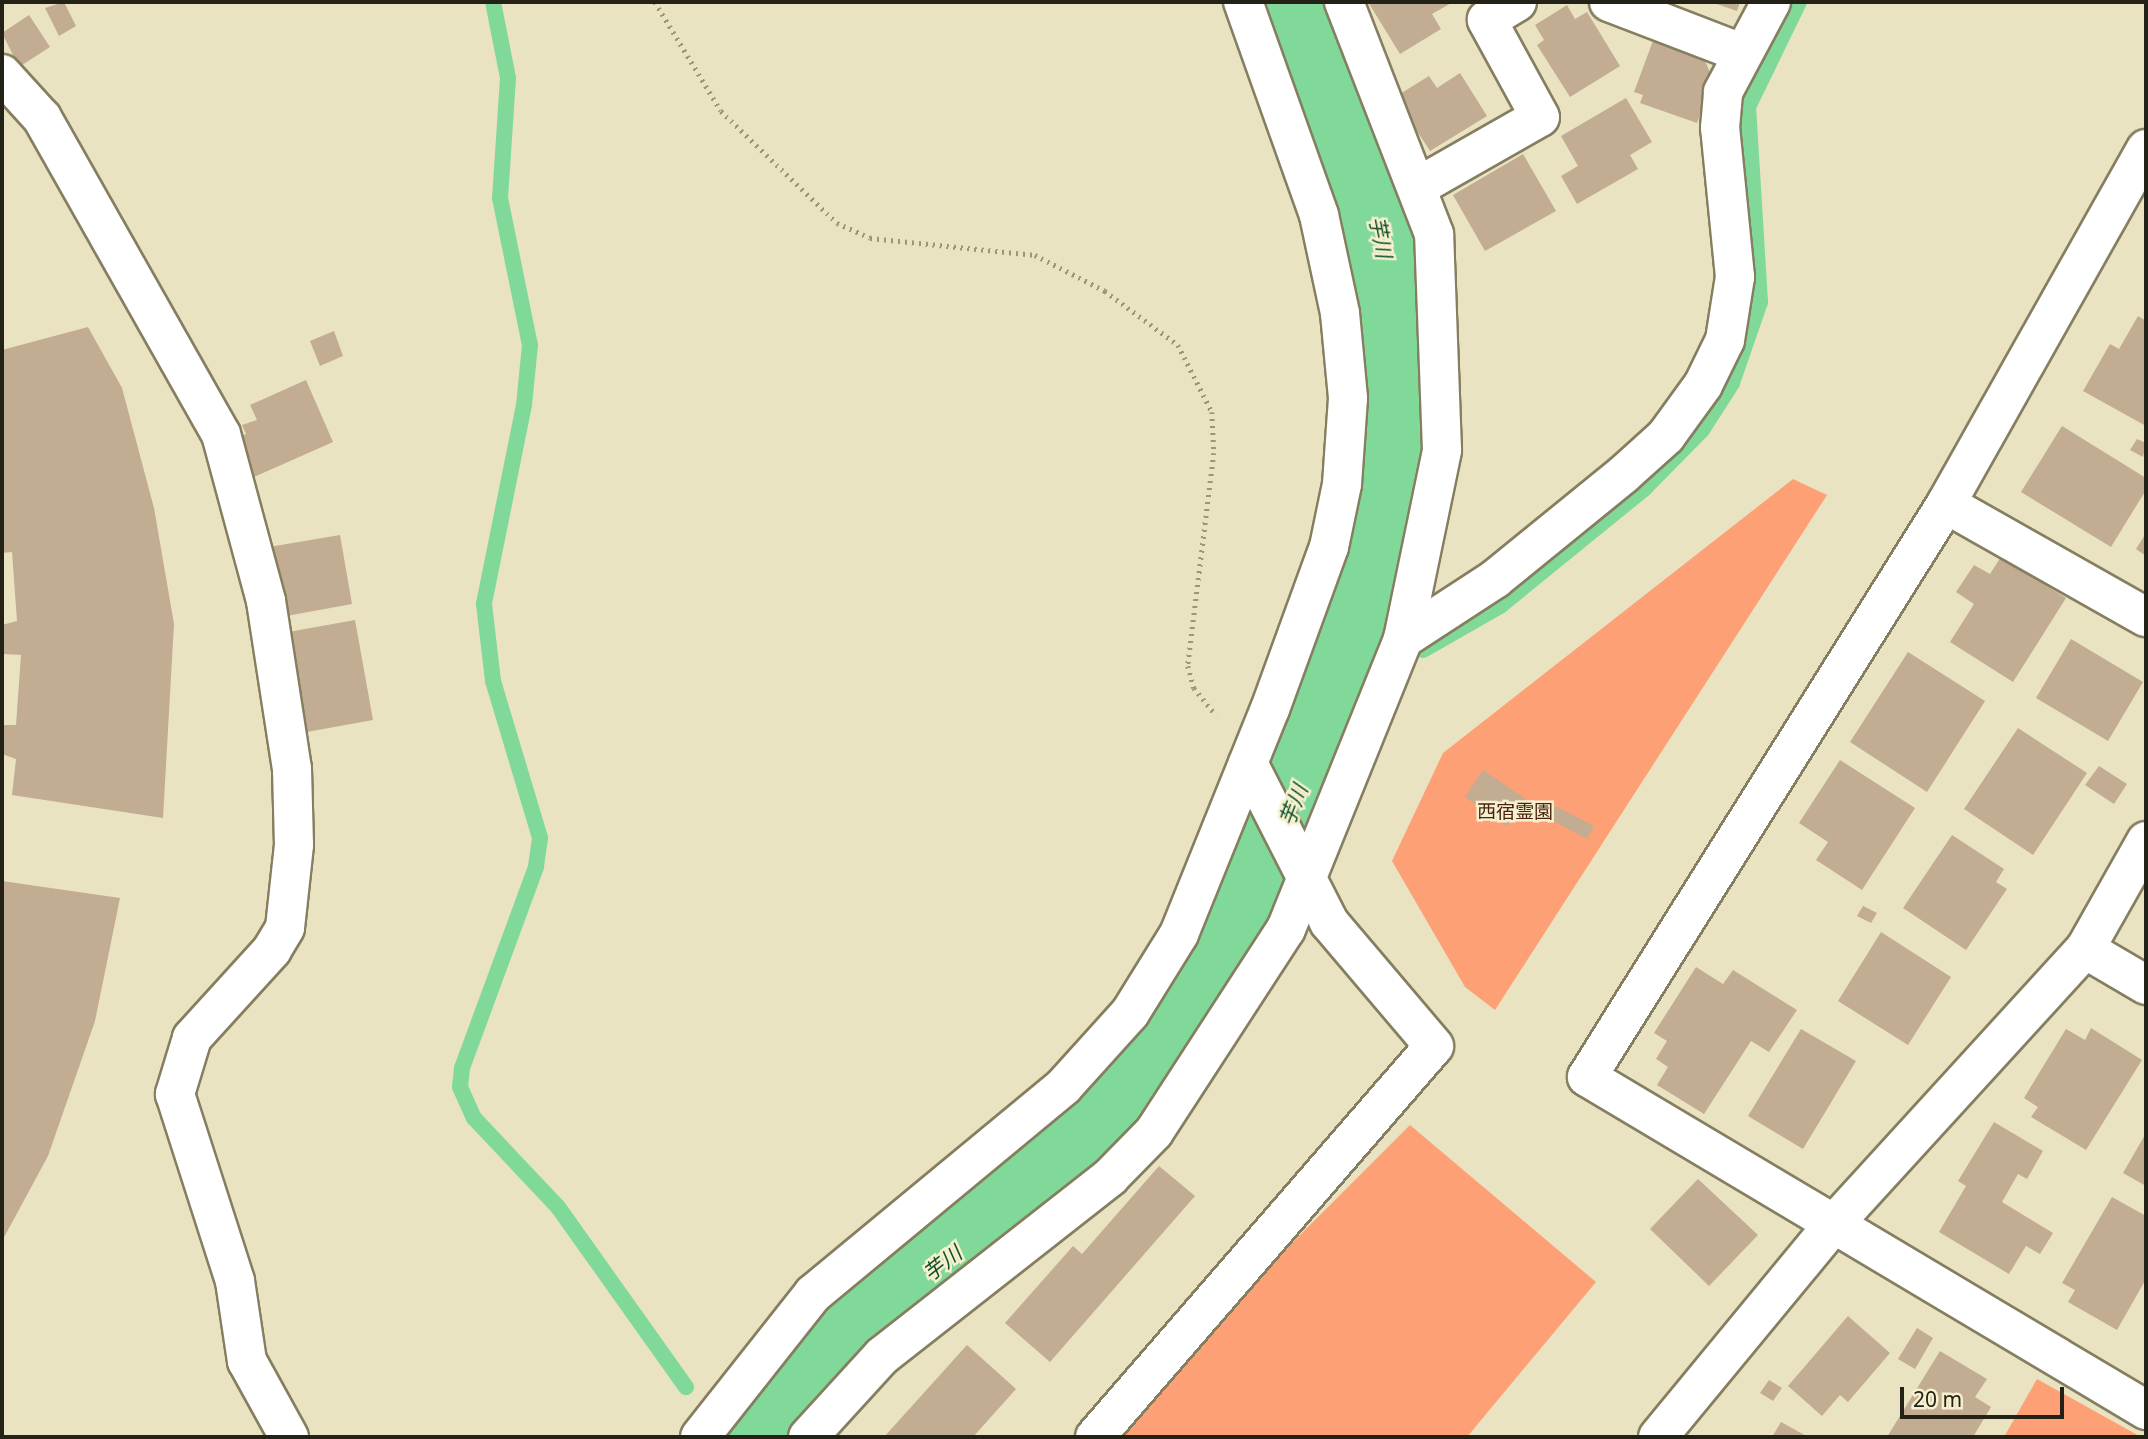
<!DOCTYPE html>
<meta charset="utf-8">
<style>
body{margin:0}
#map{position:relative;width:2148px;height:1439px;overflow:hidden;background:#eae3c2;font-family:"Noto Sans","Noto Sans JP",sans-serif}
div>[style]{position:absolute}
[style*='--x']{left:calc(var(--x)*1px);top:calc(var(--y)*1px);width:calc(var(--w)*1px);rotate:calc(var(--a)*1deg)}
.green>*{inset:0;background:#fda076}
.stream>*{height:16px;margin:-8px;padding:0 8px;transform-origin:8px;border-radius:8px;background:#80d998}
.river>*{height:98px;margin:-49px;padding:0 49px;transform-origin:49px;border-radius:49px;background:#80d998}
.building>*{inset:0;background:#c2ac92}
.path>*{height:4.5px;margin-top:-2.25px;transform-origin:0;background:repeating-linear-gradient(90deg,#9a957c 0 2px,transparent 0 7px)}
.roads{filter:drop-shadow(2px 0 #857e60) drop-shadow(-2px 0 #857e60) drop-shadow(0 2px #857e60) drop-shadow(0 -2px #857e60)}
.minor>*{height:38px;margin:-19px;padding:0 19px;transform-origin:19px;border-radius:19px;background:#fff}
span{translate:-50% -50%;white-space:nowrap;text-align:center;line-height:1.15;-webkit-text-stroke:5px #f7f0cf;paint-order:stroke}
.park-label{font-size:19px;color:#492413}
.water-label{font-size:21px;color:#0d5028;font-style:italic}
.frame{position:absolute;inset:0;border:4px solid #242216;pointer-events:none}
.scale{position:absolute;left:1900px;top:1387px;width:164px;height:32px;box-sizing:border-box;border:4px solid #242216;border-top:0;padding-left:9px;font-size:21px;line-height:24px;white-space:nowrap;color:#242216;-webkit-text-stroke:5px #f7f0cf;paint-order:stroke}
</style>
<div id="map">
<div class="green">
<div style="clip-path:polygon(1793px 479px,1827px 495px,1495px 1010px,1465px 987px,1392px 861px,1443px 753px)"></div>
<div style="clip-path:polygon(1410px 1125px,1596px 1282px,1467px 1437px,1098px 1437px)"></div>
<div style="clip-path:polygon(2037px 1379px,2141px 1437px,2004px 1437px)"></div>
</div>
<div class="stream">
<div style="--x:493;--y:2;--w:77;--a:78.8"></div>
<div style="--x:508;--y:78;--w:120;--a:93.8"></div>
<div style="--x:500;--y:198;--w:150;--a:78.5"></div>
<div style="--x:530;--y:345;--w:60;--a:95.7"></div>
<div style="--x:524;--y:405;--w:203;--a:101.4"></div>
<div style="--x:484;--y:604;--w:78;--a:83.3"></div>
<div style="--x:493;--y:681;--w:164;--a:73.3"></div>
<div style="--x:540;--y:838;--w:29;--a:98"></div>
<div style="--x:536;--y:867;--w:214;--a:110.2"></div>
<div style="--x:462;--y:1068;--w:19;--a:96"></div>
<div style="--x:460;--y:1087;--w:34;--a:66"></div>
<div style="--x:474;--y:1118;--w:122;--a:46.7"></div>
<div style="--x:558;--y:1207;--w:221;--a:54.6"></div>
<div style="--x:1423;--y:650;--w:89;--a:-29.7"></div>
<div style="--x:1500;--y:606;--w:187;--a:-39.1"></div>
<div style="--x:1645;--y:488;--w:81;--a:-45.5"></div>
<div style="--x:1702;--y:430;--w:56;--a:-57.4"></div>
<div style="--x:1732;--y:383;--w:86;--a:-70.9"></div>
<div style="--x:1760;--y:302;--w:195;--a:-93.5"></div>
<div style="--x:1748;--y:107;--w:117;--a:-64.1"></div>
</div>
<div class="river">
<div style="--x:765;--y:1437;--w:168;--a:-47.4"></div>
<div style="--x:879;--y:1313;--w:233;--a:-38.4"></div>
<div style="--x:1062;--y:1168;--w:122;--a:-46.3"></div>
<div style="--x:1146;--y:1080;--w:144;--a:-56.6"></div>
<div style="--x:1225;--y:960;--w:116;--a:-65"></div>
<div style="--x:1274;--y:855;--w:178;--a:-68.9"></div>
<div style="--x:1338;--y:689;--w:169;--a:-71.4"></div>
<div style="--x:1392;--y:529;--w:58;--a:-81"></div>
<div style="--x:1401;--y:472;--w:108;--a:-89.5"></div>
<div style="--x:1402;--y:364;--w:140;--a:-98.7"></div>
<div style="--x:1381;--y:226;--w:238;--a:-109.4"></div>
</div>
<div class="building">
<div style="clip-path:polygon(64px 2px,76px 26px,59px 36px,45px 8px)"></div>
<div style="clip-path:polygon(1368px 2px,1453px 2px,1432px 14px,1441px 29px,1400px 54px)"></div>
<div style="clip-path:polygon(1711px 2px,1740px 2px,1737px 11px)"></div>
<div style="clip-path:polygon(1567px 5px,1575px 19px,1587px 12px,1620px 66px,1570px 97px,1537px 45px,1544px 40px,1535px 25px)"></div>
<div style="clip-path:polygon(29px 15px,50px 47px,19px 67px,2px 33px)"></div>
<div style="clip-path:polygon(1654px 38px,1702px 54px,1713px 79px,1697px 123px,1640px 103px,1643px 95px,1634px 92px)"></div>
<div style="clip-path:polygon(1460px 73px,1487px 116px,1430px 151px,1395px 97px,1429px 76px,1437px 88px)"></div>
<div style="clip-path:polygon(1626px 98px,1652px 142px,1630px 155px,1638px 169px,1577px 204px,1561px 176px,1578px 166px,1561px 136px)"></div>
<div style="clip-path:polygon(1523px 154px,1556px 211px,1485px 251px,1453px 195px)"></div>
<div style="clip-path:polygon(2138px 316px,2146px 321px,2146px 426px,2083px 391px,2110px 344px,2119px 349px)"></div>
<div style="clip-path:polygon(88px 327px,122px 388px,154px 508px,174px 624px,163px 818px,12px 795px,16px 759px,2px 754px,2px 725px,16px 725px,21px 655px,2px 654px,2px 625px,17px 621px,12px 552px,2px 553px,2px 350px)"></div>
<div style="clip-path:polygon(334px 331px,343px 356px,320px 366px,310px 341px)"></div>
<div style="clip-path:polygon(306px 380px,333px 442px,252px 478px,235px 439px,246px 434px,242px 425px,257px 420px,250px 405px)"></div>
<div style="clip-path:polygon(2062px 426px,2146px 478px,2146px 490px,2111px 547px,2021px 492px)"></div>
<div style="clip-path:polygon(2137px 439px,2146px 443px,2143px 457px,2130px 450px)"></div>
<div style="clip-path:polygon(2146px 533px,2146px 556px,2136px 549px)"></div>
<div style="clip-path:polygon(340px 535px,352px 604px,281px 617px,269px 547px)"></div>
<div style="clip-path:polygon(2001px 557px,2066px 598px,2013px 682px,1950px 642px,1974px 604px,1956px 592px,1974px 565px,1990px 574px)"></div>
<div style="clip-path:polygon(355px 620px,373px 720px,301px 733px,283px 633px)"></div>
<div style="clip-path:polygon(2071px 639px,2143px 682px,2108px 741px,2036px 698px)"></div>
<div style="clip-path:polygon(1908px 652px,1985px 701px,1927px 792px,1850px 742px)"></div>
<div style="clip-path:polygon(2018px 728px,2087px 773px,2033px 855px,1964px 809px)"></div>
<div style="clip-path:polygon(1840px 760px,1915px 808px,1862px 890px,1816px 860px,1828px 842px,1799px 823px)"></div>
<div style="clip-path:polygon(2099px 766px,2127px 784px,2114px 804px,2085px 785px)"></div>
<div style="clip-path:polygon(1483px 770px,1526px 799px,1507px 826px,1465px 797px)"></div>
<div style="clip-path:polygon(1555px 806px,1594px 826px,1587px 839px,1548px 818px)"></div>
<div style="clip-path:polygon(1952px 835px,2004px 869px,1996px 882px,2007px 889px,1966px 950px,1903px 908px)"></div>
<div style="clip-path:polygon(2px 881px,120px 898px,95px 1021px,48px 1156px,2px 1241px)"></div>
<div style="clip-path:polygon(1863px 906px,1877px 913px,1871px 923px,1857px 916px)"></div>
<div style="clip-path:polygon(1881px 932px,1951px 977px,1908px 1045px,1838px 1001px)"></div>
<div style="clip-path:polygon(1696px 967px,1723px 984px,1733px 970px,1797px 1010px,1769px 1052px,1751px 1041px,1704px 1114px,1657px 1085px,1668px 1067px,1656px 1059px,1667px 1041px,1654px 1033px)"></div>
<div style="clip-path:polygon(2091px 1028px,2142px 1060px,2086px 1150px,2031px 1117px,2038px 1107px,2024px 1098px,2066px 1029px,2085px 1040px)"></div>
<div style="clip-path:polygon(1801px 1029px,1856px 1061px,1803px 1149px,1748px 1116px)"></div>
<div style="clip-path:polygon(1994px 1122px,2043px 1151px,2027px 1179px,2018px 1174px,2002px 1202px,2053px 1233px,2040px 1254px,2026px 1246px,2009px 1274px,1939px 1232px,1966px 1186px,1958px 1181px)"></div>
<div style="clip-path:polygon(2146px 1133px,2146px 1186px,2123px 1173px)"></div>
<div style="clip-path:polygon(1159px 1166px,1195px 1196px,1050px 1362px,1005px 1323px,1073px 1246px,1082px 1254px)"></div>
<div style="clip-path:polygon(1698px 1179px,1758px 1235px,1709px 1286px,1650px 1229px)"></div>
<div style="clip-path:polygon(2112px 1197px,2146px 1216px,2146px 1279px,2117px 1330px,2068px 1302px,2075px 1290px,2062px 1283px)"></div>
<div style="clip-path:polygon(1848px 1316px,1890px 1353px,1848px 1402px,1840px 1395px,1822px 1416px,1788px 1386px)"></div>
<div style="clip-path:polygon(1917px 1328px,1933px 1338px,1915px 1369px,1898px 1359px)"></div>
<div style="clip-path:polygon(967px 1345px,1016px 1389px,973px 1437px,884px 1437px)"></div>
<div style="clip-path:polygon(1940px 1351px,1987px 1379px,1975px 1397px,1991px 1407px,1973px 1437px,1887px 1437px)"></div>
<div style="clip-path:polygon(1769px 1380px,1782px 1388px,1773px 1401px,1760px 1393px)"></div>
<div style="clip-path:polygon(1781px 1422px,1808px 1437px,1772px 1437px)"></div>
</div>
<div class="path">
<div style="--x:655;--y:2;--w:127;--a:58.8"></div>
<div style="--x:721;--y:111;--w:161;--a:44"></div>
<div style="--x:837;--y:223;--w:36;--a:24"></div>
<div style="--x:870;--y:238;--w:166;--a:5.9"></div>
<div style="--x:1035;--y:255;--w:79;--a:27.2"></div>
<div style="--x:1105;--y:291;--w:91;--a:36.5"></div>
<div style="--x:1178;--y:345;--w:75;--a:63.1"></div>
<div style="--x:1212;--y:412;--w:41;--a:87.2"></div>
<div style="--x:1214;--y:453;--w:215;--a:97"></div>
<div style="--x:1188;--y:666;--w:23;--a:75"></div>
<div style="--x:1194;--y:688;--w:35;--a:51"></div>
</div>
<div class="roads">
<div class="minor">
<div style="--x:1609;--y:2;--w:139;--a:21"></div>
<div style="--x:2;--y:74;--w:59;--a:47.7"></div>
<div style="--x:42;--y:118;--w:363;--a:60.5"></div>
<div style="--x:221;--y:434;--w:173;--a:74.9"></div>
<div style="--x:266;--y:601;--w:170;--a:81.2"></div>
<div style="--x:292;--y:769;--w:76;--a:88.5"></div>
<div style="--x:294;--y:845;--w:83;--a:96.2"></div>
<div style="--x:285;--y:928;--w:26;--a:121"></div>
<div style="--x:272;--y:950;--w:119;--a:132.3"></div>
<div style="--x:192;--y:1038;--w:59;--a:106.9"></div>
<div style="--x:175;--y:1094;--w:196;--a:72.2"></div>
<div style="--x:235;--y:1281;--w:81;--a:81.5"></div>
<div style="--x:247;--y:1361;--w:87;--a:61.1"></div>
<div style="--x:2146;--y:149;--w:407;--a:119.4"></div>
<div style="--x:1946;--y:504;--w:676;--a:122.07"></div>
<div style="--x:1587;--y:1077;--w:651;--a:30.78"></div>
<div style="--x:1419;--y:186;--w:139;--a:-29.7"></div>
<div style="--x:1540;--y:117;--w:111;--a:-118.7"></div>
<div style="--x:1487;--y:20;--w:35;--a:-31"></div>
<div style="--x:1946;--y:504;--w:230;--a:29.5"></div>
<div style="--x:1403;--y:639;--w:110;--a:-33.1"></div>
<div style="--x:1495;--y:579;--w:166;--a:-39.1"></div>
<div style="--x:1624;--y:474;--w:57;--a:-42.1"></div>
<div style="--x:1666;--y:436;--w:63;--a:-54"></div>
<div style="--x:1703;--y:385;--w:50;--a:-63.9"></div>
<div style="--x:1725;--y:340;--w:64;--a:-81"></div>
<div style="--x:1735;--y:277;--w:150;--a:-95.7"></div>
<div style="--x:1720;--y:128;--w:36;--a:-85"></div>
<div style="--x:1723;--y:92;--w:102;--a:-61.9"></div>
<div style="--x:2085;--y:949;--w:71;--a:30.5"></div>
<div style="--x:700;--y:1437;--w:182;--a:-51.7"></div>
<div style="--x:813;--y:1294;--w:326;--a:-39.6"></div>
<div style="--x:1064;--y:1086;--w:98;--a:-47.9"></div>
<div style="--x:1130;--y:1013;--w:93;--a:-58.2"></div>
<div style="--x:1179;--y:934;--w:243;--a:-68"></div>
<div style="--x:1270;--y:709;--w:172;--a:-70"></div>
<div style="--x:1329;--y:547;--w:64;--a:-78.3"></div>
<div style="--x:1342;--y:484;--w:86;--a:-86"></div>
<div style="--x:1348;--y:398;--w:85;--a:-95.4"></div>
<div style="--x:1340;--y:313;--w:100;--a:-102.1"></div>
<div style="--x:1319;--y:215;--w:226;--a:-109.6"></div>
<div style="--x:808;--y:1437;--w:110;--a:-47.6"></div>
<div style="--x:882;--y:1356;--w:290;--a:-38.1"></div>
<div style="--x:1110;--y:1177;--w:63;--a:-45.6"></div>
<div style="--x:1154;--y:1132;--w:242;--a:-57"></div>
<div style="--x:1286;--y:929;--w:313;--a:-68"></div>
<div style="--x:1403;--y:639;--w:193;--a:-78.3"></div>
<div style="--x:1442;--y:450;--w:216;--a:-92.1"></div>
<div style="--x:1434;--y:234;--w:249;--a:-111.2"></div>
<div style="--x:1095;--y:1437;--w:517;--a:-49.07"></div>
<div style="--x:1434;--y:1046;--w:162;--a:-130.3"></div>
<div style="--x:1329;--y:922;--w:178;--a:-117"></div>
<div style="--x:1658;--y:1437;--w:272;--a:-50.5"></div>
<div style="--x:1831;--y:1227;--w:377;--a:-47.6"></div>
<div style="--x:2085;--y:949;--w:124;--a:-60.5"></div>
</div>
</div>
<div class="park-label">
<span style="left:1515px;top:812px">西宿霊園</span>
</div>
<div class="water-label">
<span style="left:1381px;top:237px;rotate:79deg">芋川</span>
<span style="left:1293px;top:805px;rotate:-69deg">芋川</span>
<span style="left:942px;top:1263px;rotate:-38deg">芋川</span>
</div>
<div class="frame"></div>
<div class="scale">20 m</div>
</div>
